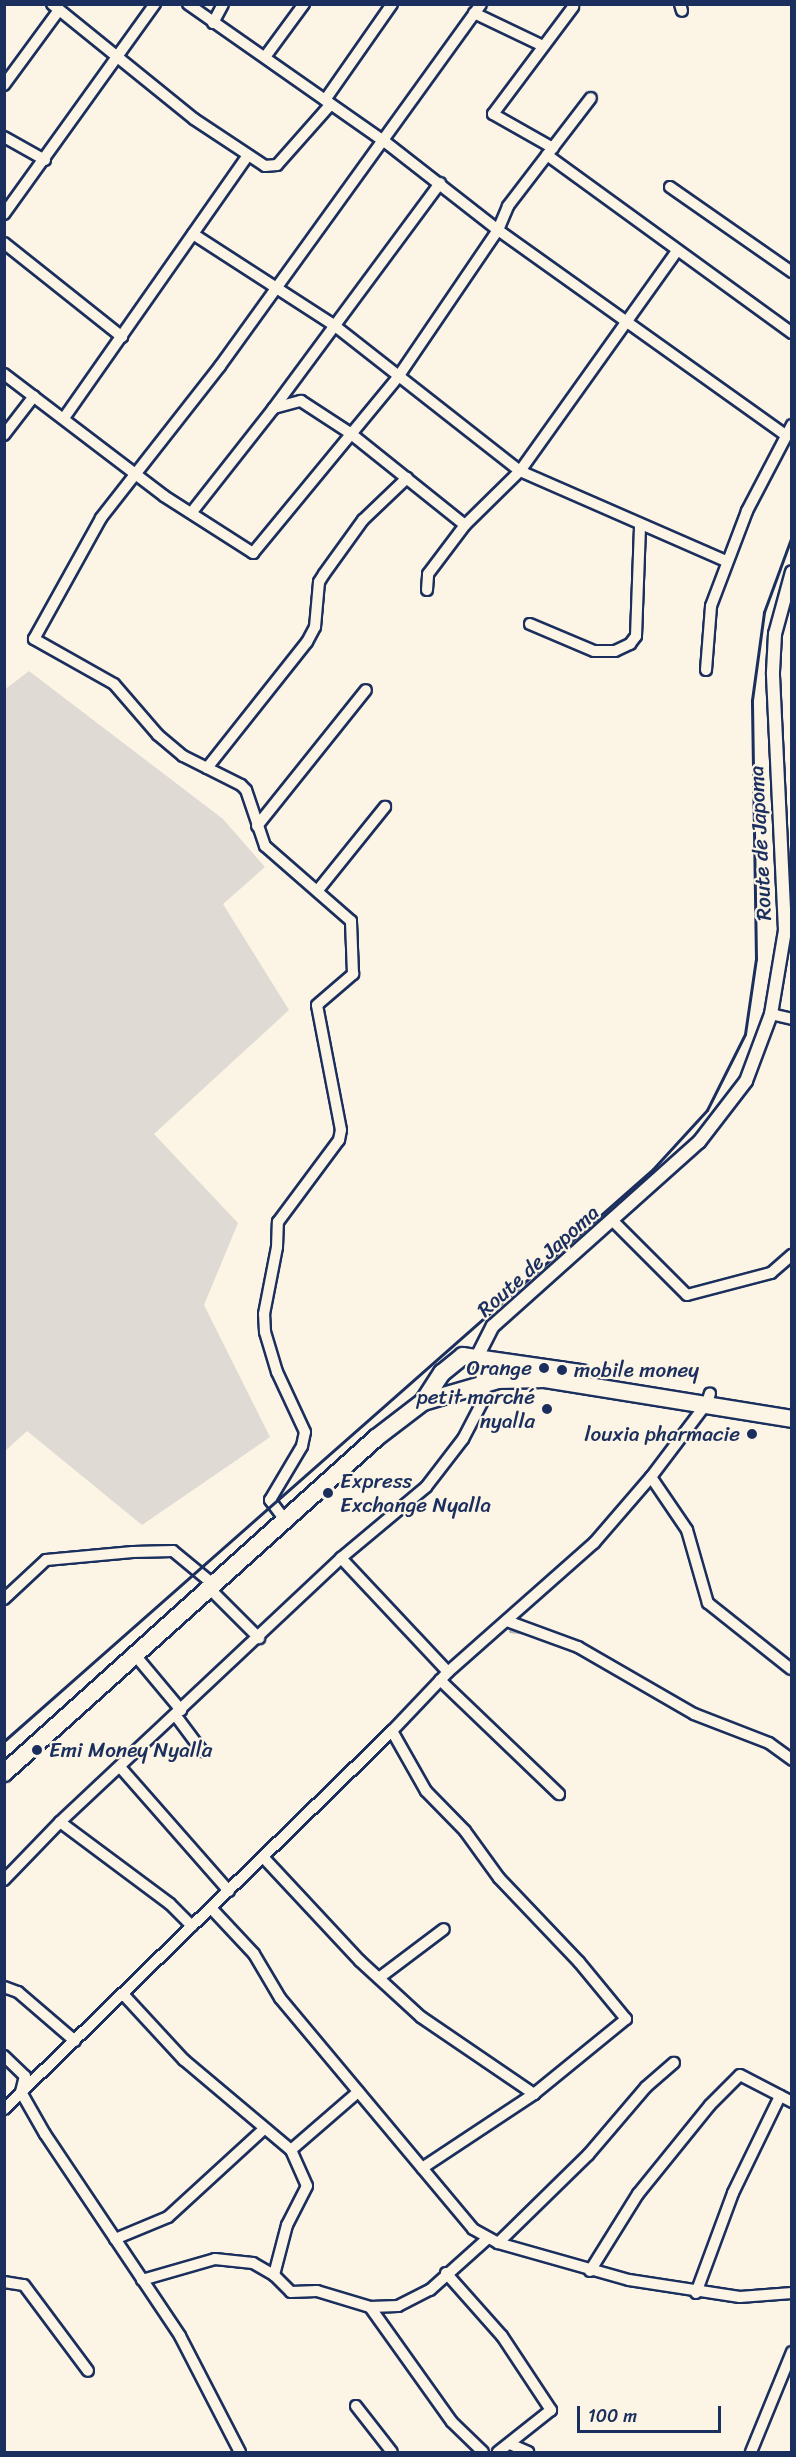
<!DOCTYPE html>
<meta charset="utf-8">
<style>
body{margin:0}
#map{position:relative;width:796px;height:2457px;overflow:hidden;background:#fcf5e5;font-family:Sriracha,sans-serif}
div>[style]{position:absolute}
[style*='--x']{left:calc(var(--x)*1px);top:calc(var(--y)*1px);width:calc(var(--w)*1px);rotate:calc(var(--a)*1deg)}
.green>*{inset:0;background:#dfdbd4}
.stream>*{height:3px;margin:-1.5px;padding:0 1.5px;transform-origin:1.5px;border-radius:1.5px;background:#b2b4b8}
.roads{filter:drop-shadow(2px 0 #1b2f5e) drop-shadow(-2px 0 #1b2f5e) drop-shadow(0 2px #1b2f5e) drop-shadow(0 -2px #1b2f5e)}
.minor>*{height:10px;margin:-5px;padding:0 5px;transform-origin:5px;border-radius:5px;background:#fcf5e5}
.tertiary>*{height:12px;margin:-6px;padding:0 6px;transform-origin:6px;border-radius:6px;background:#fcf5e5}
.primary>*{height:16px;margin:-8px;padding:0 8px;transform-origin:8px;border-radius:8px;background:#fcf5e5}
.rail>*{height:3px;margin:-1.5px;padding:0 1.5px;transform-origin:1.5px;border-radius:1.5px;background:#1b2f5e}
.dots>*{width:16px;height:16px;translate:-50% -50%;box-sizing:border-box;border:3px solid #fcf5e5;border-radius:50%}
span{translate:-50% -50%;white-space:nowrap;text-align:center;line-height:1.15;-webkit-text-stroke:4.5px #fcf5e5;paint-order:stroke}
.street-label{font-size:21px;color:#1b2f5e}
.poi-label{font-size:21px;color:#1b2f5e}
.right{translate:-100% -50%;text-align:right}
.left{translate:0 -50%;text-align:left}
.frame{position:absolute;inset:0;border:6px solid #1b2f5e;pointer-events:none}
.scale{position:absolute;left:577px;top:2406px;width:144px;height:27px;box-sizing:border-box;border:3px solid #1b2f5e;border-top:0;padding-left:8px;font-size:18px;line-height:21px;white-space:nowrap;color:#1b2f5e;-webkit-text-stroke:4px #fcf5e5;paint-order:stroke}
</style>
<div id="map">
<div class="green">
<div style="clip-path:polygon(29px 671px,223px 819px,265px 867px,223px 904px,289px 1010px,154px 1134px,238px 1223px,204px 1305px,270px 1437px,142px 1525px,27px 1431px,5px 1451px,4px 690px)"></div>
</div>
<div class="stream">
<div style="--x:510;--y:1631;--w:16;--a:7"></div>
<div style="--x:705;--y:1724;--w:47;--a:21.1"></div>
</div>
<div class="roads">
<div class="minor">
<div style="--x:52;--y:4;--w:183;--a:39"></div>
<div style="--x:194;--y:119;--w:85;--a:33.5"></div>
<div style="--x:265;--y:166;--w:12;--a:-5"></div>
<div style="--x:277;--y:165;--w:81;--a:-48.5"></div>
<div style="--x:188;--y:4;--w:239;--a:35"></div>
<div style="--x:384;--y:141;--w:145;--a:38"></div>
<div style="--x:498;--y:230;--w:353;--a:35.5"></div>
<div style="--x:680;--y:4;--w:7;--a:74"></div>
<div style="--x:474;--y:13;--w:76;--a:25.6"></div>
<div style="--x:213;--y:23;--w:21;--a:-62"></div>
<div style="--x:265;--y:57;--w:66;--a:-53.7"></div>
<div style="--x:4;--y:85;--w:93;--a:-53.7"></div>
<div style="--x:325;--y:100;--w:117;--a:-55.1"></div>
<div style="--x:4;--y:137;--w:47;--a:29.3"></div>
<div style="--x:553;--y:148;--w:69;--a:-150.5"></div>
<div style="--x:493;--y:114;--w:134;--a:-53.2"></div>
<div style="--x:547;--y:155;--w:303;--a:36"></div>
<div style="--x:670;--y:187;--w:149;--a:34.9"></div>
<div style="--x:4;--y:214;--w:259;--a:-54.3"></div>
<div style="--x:193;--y:234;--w:169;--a:32.9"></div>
<div style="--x:335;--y:326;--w:235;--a:38.1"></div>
<div style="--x:520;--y:471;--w:225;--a:23.6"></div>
<div style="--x:4;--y:243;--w:151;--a:38.5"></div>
<div style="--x:4;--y:374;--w:201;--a:37.3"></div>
<div style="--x:164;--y:496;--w:106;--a:32.6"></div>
<div style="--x:253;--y:553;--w:228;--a:-50.5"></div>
<div style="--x:398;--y:377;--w:178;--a:-55.8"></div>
<div style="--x:498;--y:230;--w:26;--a:-67"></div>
<div style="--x:508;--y:206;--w:136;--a:-52.5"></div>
<div style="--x:274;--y:408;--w:28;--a:-15"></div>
<div style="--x:301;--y:401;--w:59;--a:33.1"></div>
<div style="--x:350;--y:433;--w:147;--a:38.7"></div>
<div style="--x:64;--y:418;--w:319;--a:-55"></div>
<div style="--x:4;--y:435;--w:49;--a:-52.4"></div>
<div style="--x:192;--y:512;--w:131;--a:-51.8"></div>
<div style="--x:273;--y:409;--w:281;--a:-53.5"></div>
<div style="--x:427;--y:590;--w:16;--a:-86"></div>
<div style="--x:428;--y:574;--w:61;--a:-52.9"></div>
<div style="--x:465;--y:525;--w:77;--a:-44.5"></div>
<div style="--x:520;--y:471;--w:270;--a:-54.5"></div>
<div style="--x:530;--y:624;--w:69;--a:22.9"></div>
<div style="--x:594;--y:651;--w:21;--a:0"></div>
<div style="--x:615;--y:651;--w:17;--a:-25"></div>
<div style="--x:630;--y:644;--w:10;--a:-53"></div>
<div style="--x:636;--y:636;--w:109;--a:-87.9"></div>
<div style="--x:706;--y:670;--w:64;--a:-85.5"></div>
<div style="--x:711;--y:606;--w:102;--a:-69.2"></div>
<div style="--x:747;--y:511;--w:97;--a:-62.4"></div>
<div style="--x:207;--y:768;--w:161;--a:-51.6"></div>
<div style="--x:307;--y:642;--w:17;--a:-62"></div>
<div style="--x:315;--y:627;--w:45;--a:-84.9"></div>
<div style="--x:319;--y:582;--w:9;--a:-58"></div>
<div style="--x:324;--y:574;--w:67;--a:-54.2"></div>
<div style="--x:363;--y:520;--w:61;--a:-43.7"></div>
<div style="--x:257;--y:826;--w:174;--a:-51.3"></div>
<div style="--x:318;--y:890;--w:107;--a:-51.1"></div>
<div style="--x:771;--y:1014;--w:22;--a:13"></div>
<div style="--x:612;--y:1220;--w:106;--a:45"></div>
<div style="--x:687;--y:1295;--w:87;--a:-14.7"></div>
<div style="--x:771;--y:1273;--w:28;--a:-41"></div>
<div style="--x:651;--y:1477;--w:64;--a:55.8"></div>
<div style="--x:687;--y:1530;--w:76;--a:74"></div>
<div style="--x:708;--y:1603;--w:106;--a:38.5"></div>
<div style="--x:285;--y:1520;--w:25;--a:-127"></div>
<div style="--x:270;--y:1500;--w:63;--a:-59.3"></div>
<div style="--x:302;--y:1446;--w:14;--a:-78"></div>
<div style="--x:305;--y:1432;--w:66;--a:-115"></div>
<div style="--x:277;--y:1372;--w:42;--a:-106.7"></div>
<div style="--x:265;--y:1332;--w:18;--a:-93"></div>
<div style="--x:264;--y:1314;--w:68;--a:-79"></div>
<div style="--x:277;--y:1247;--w:25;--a:-88"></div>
<div style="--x:278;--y:1222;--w:102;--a:-53.4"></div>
<div style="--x:339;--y:1140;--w:10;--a:-79"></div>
<div style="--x:341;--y:1130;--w:127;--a:-100.9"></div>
<div style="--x:317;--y:1005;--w:48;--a:-40.7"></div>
<div style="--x:353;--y:974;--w:53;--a:-92.2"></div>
<div style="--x:351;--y:921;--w:114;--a:-138.9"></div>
<div style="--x:265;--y:846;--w:59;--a:-108.7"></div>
<div style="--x:246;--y:790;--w:7;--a:-135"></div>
<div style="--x:241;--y:785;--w:65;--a:-153.4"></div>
<div style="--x:183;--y:756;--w:33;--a:-140"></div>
<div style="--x:158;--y:735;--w:67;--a:-130.8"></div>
<div style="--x:114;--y:684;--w:92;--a:-150.6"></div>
<div style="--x:34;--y:639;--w:138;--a:-61"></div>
<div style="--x:101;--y:518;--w:193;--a:-51.9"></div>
<div style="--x:220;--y:366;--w:446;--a:-54.2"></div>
<div style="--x:341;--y:1558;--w:156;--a:46.8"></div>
<div style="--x:209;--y:1588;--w:71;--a:45"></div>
<div style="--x:4;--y:1599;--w:57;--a:-42.9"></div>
<div style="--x:46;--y:1560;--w:87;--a:-5.3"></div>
<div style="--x:133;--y:1552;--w:40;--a:-1.4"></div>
<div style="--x:173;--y:1551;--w:52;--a:39.5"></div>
<div style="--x:507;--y:1621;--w:76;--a:20.1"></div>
<div style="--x:578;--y:1647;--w:134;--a:30"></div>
<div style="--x:694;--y:1714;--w:80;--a:21.1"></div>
<div style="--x:769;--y:1743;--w:29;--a:36"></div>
<div style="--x:135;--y:1655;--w:72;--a:50.1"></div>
<div style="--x:440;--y:1680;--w:165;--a:43.8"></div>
<div style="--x:176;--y:1716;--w:44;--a:53.4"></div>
<div style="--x:392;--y:1731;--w:69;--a:60.5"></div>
<div style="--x:426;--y:1791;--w:56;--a:45.7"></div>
<div style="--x:465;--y:1831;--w:58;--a:54.1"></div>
<div style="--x:499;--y:1878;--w:116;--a:46.4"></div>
<div style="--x:579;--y:1962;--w:74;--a:50.5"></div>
<div style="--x:626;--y:2019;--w:119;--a:140.8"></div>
<div style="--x:534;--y:2094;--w:134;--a:146.5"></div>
<div style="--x:120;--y:1767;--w:165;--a:48.7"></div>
<div style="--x:60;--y:1822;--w:137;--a:36.7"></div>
<div style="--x:170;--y:1904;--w:31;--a:45"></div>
<div style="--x:263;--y:1857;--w:142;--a:47"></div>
<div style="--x:360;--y:1961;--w:83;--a:42.6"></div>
<div style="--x:421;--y:2017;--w:137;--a:34.3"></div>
<div style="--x:4;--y:1880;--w:81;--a:-46"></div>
<div style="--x:60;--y:1822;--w:386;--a:-43.2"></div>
<div style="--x:341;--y:1558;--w:111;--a:-39.9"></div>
<div style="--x:426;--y:1487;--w:61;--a:-52.4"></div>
<div style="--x:463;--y:1439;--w:47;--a:-62.4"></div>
<div style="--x:485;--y:1397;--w:14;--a:-94"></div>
<div style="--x:211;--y:1908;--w:63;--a:46.9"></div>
<div style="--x:254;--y:1954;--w:51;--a:59.4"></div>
<div style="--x:280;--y:1998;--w:301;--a:50.1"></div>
<div style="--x:473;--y:2229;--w:29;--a:29"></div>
<div style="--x:498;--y:2243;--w:136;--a:15.8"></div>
<div style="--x:629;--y:2280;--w:112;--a:8.7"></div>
<div style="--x:740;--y:2297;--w:52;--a:-4.4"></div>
<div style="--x:379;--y:1978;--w:81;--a:-37"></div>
<div style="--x:4;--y:1987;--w:15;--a:20"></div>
<div style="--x:18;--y:1992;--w:75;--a:40.7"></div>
<div style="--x:123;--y:1994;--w:90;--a:47.3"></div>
<div style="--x:184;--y:2060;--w:140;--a:40.1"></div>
<div style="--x:291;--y:2150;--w:39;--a:66"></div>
<div style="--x:307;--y:2186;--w:44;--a:117.1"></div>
<div style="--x:287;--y:2225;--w:52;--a:104.6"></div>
<div style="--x:4;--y:2056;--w:29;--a:44"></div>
<div style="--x:25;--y:2076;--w:16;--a:104"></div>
<div style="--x:21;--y:2092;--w:48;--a:60.3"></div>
<div style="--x:45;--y:2134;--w:243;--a:56.2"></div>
<div style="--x:180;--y:2336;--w:131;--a:62.7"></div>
<div style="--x:4;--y:2109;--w:542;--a:-44.25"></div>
<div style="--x:392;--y:1731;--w:81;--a:-46.5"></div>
<div style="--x:448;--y:1672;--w:195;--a:-41.5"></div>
<div style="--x:594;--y:1543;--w:87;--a:-49.2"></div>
<div style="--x:651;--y:1477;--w:93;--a:-52.9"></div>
<div style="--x:707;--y:1403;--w:10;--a:-73"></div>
<div style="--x:291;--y:2150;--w:89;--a:-40.9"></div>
<div style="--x:115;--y:2239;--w:57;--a:-22.5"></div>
<div style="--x:168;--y:2217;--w:130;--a:-42.5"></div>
<div style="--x:498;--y:2243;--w:126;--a:-44.4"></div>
<div style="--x:588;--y:2155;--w:89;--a:-49.5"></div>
<div style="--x:646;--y:2087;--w:37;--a:-41"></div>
<div style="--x:590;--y:2271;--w:91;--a:-58.1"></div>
<div style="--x:638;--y:2194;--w:114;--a:-51"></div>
<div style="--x:710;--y:2105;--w:42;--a:-45"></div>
<div style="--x:740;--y:2075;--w:59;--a:27.4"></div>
<div style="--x:446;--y:2273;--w:84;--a:48.4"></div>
<div style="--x:502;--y:2336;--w:89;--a:56.5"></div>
<div style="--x:551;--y:2410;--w:68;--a:141.6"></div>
<div style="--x:142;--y:2280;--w:76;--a:-16"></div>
<div style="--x:215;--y:2259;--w:38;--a:6"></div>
<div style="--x:253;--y:2263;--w:24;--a:30"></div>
<div style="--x:274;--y:2275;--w:24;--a:45"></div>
<div style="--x:291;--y:2292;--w:26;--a:-2"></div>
<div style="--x:317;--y:2291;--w:55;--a:16.8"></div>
<div style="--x:370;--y:2307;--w:28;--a:-2"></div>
<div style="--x:398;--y:2306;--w:36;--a:-27"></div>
<div style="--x:430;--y:2290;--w:78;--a:-41.9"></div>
<div style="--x:4;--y:2282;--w:20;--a:9"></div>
<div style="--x:24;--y:2285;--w:107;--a:53.3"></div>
<div style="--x:696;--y:2293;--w:107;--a:-69.7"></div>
<div style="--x:733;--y:2193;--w:108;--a:-64.1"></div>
<div style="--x:370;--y:2307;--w:141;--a:54.5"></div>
<div style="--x:452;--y:2422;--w:43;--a:44.1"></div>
<div style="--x:356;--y:2406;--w:58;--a:52"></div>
<div style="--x:510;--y:2444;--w:20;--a:24"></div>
<div style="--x:751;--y:2452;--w:108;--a:-67.7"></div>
</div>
<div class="tertiary">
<div style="--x:484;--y:1383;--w:29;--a:-102"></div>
<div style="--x:478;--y:1355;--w:33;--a:-63"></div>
<div style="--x:493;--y:1326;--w:276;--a:-41.8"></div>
<div style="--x:699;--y:1142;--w:77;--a:-52.4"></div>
<div style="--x:746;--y:1081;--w:72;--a:-69.5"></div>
<div style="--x:771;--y:1014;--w:85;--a:-80.5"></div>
<div style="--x:785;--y:930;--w:258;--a:-92.7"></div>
<div style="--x:773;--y:672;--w:38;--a:-87"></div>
<div style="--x:775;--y:634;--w:64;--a:-74.7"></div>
</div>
<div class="primary">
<div style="--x:423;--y:1402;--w:35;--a:-57"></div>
<div style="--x:442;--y:1373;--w:27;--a:-39"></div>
<div style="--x:463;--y:1356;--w:119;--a:8.2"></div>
<div style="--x:4;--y:1773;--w:501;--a:-42"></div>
<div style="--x:376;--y:1438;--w:59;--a:-37.5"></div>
<div style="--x:423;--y:1402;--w:78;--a:-16.3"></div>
<div style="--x:498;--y:1380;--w:47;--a:-1.2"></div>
<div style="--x:545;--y:1379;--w:250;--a:9.2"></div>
</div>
</div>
<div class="rail">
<div style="--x:4;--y:1741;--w:865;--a:-41.39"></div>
<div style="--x:653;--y:1169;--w:80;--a:-47.5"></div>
<div style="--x:707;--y:1110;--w:85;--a:-63.4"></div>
<div style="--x:745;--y:1034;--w:76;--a:-81.7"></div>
<div style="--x:756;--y:959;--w:259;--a:-90.9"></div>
<div style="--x:752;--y:700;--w:89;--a:-82.2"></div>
<div style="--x:764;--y:612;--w:81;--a:-69.8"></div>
</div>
<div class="dots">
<div style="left:544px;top:1368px;background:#1b2f5e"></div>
<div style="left:562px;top:1370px;background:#1b2f5e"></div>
<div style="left:547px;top:1409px;background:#1b2f5e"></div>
<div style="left:752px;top:1434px;background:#1b2f5e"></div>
<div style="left:328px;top:1493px;background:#1b2f5e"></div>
<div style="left:37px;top:1750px;background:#1b2f5e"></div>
</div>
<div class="street-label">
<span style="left:760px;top:843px;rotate:-93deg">Route de Japoma</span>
<span style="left:538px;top:1261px;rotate:-42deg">Route de Japoma</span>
</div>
<div class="poi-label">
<span class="right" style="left:532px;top:1368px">Orange</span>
<span class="left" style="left:574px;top:1370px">mobile money</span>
<span class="right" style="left:535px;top:1409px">petit marché<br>nyalla</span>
<span class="right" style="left:740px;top:1434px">louxia pharmacie</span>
<span class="left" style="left:340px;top:1493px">Express<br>Exchange Nyalla</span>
<span class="left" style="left:49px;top:1750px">Emi Money Nyalla</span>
</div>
<div class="frame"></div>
<div class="scale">100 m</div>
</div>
